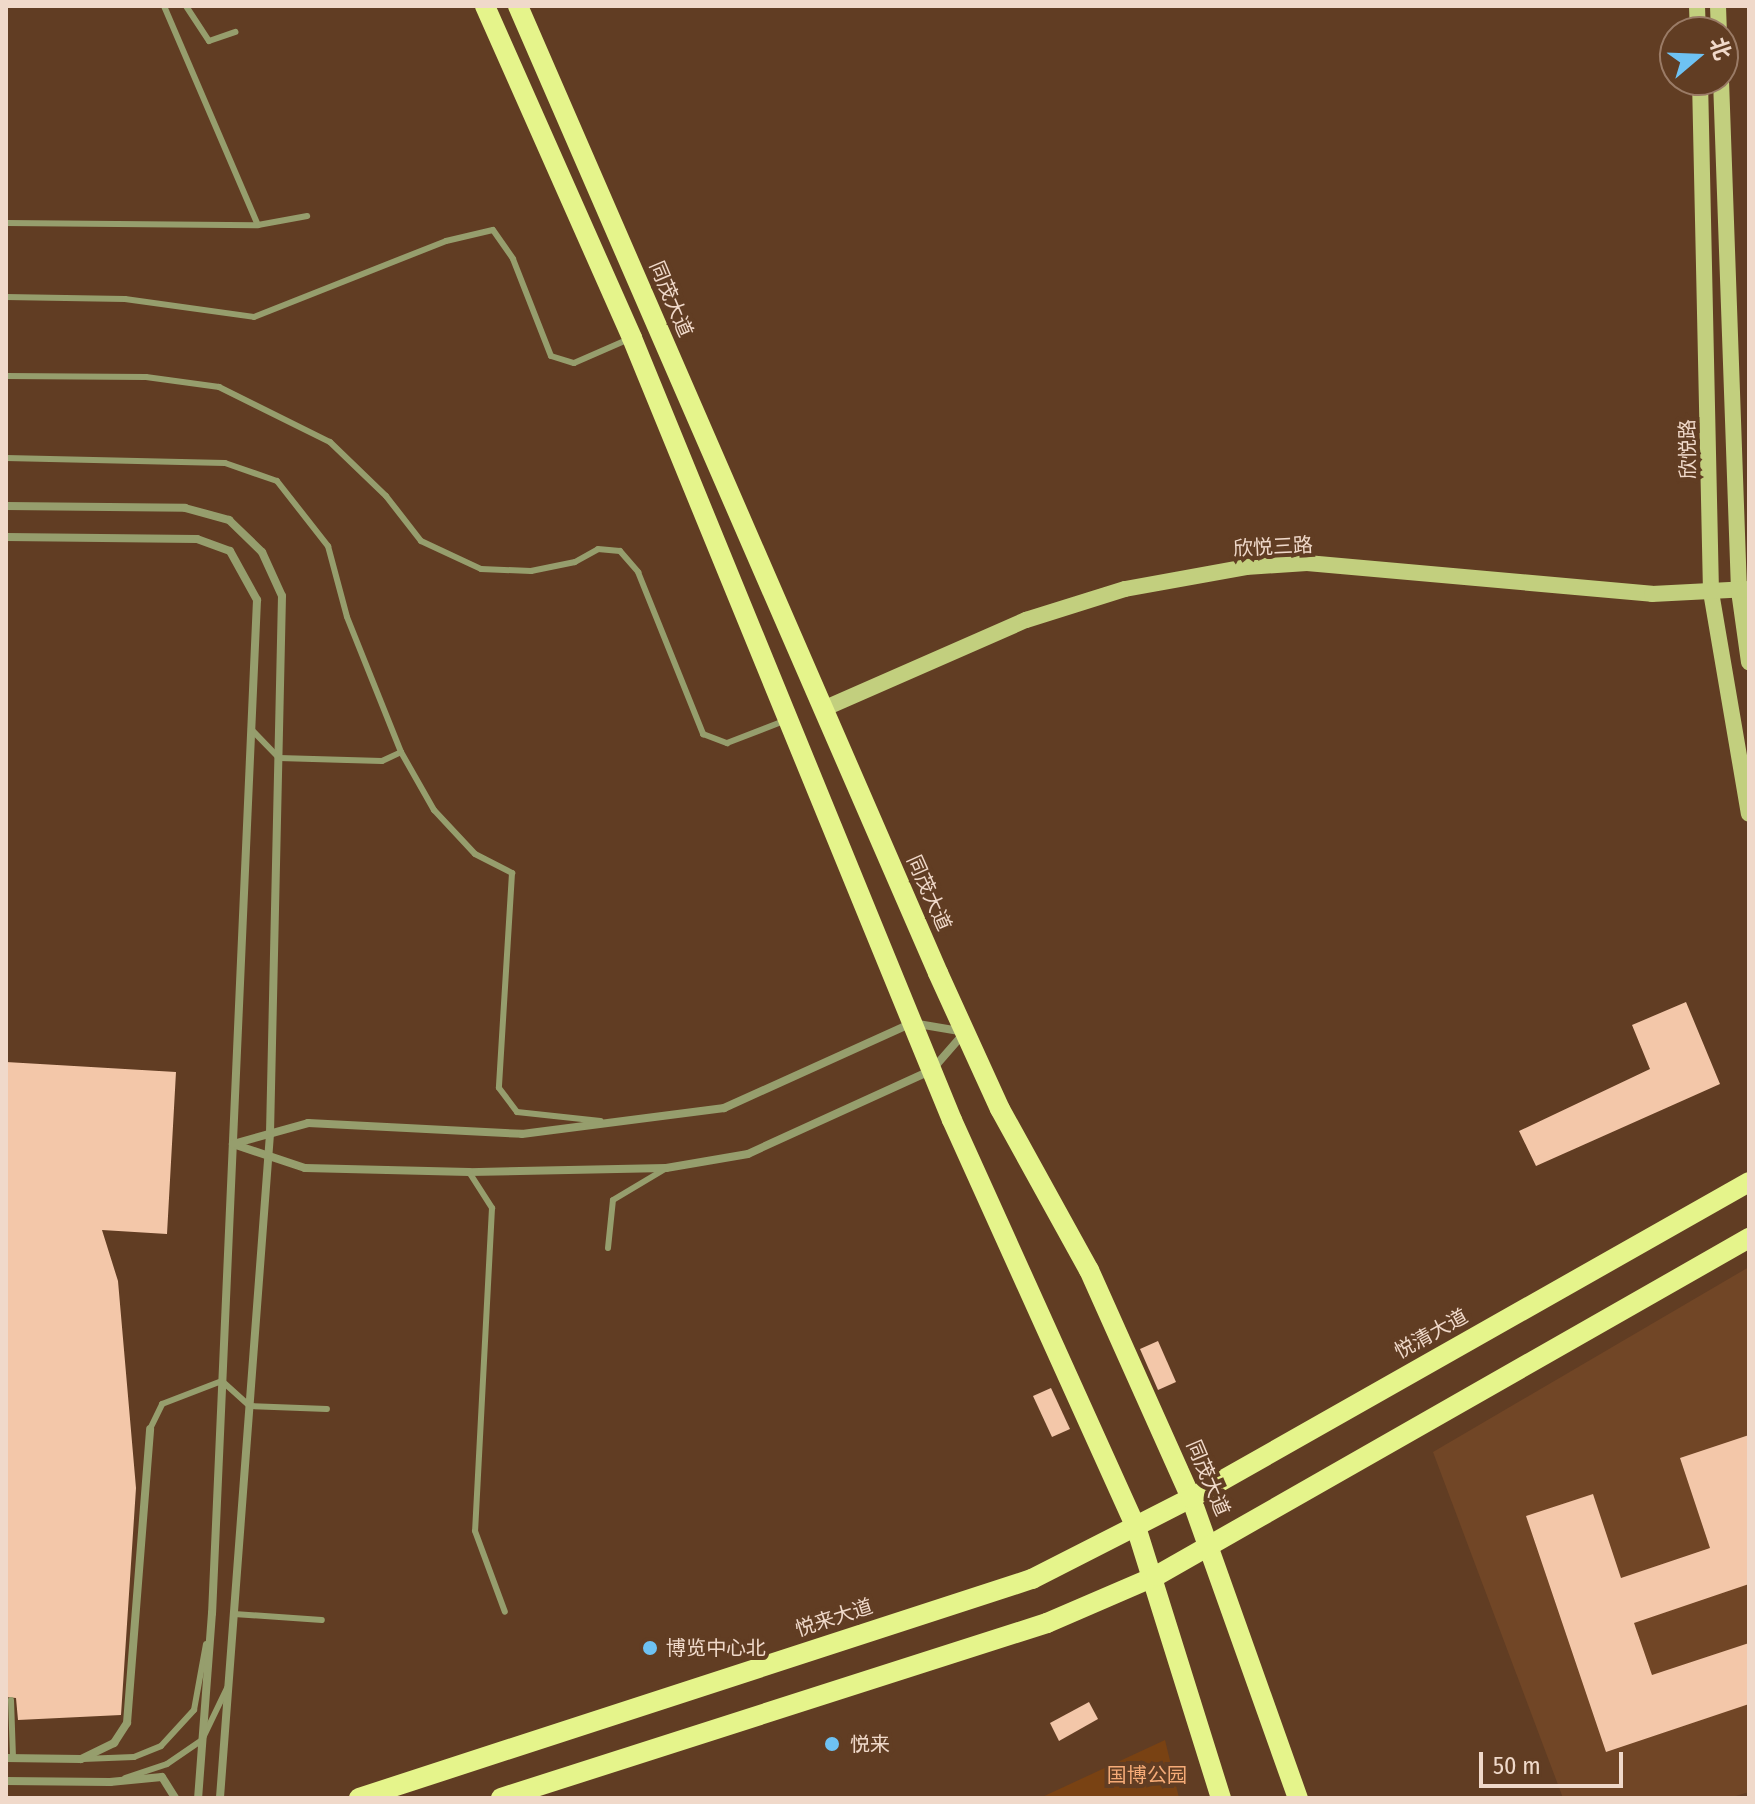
<!DOCTYPE html>
<meta charset="utf-8">
<style>
body{margin:0}
#map{position:relative;width:1755px;height:1804px;overflow:hidden;background:#613d23;font-family:"Fira Sans Condensed","Noto Sans SC",sans-serif}
div>[style]{position:absolute}
[style*='--x']{left:calc(var(--x)*1px);top:calc(var(--y)*1px);width:calc(var(--w)*1px);rotate:calc(var(--a)*1deg)}
.built>*{inset:0;background:#714626}
.green>*{inset:0;background:#794213}
.building>*{inset:0;background:#f3c7a9}
.lane>*{height:6px;margin:-3px;padding:0 3px;transform-origin:3px;border-radius:3px;background:#969e6d}
.street>*{height:8px;margin:-4px;padding:0 4px;transform-origin:4px;border-radius:4px;background:#969e6d}
.secondary>*{height:16px;margin:-8px;padding:0 8px;transform-origin:8px;border-radius:8px;background:#c2cf7e}
.primary>*{height:20px;margin:-10px;padding:0 10px;transform-origin:10px;border-radius:10px;background:#e5f48b}
.dots>*{width:22px;height:22px;translate:-50% -50%;box-sizing:border-box;border:4px solid #613d23;border-radius:50%}
span{translate:-50% -50%;white-space:nowrap;text-align:center;line-height:1.15;-webkit-text-stroke:8px #613d23;paint-order:stroke}
.street-label{font-size:20px;color:#f0d9ca}
.poi-label{font-size:20px;color:#f0d9ca}
.left{translate:0 -50%;text-align:left}
.park-label{font-size:20px;color:#f5ab77}
.frame{position:absolute;inset:0;border:8px solid #f0d9ca;pointer-events:none}
.north{position:absolute;left:1659px;top:16px;width:80px;height:80px;box-sizing:border-box;background:#613d23;border:2px solid #9a7b66;border-radius:50%;rotate:71deg;font-size:22px;font-weight:700;line-height:32px;text-align:center;color:#f0d9ca}
.north::after{content:'';display:block;margin:auto;width:28px;height:36px;background:#6ec2f3;clip-path:polygon(50% 0,100% 100%,50% 72%,0 100%)}
.scale{position:absolute;left:1479px;top:1752px;width:144px;height:36px;box-sizing:border-box;border:4px solid #f0d9ca;border-top:0;padding-left:10px;font-size:24px;line-height:28px;white-space:nowrap;color:#f0d9ca;-webkit-text-stroke:6px #613d23;paint-order:stroke}
</style>
<div id="map">
<div class="built">
<div style="clip-path:polygon(1749px 1267px,1749px 1792px,1729px 1798px,1563px 1798px,1433px 1452px)"></div>
</div>
<div class="green">
<div style="clip-path:polygon(1165px 1740px,1179px 1798px,1040px 1798px)"></div>
</div>
<div class="building">
<div style="clip-path:polygon(1686px 1002px,1720px 1084px,1536px 1166px,1519px 1131px,1650px 1069px,1632px 1025px)"></div>
<div style="clip-path:polygon(6px 1062px,176px 1072px,167px 1234px,102px 1230px,118px 1281px,136px 1488px,121px 1715px,18px 1720px,16px 1698px,6px 1697px)"></div>
<div style="clip-path:polygon(1158px 1341px,1176px 1382px,1158px 1390px,1140px 1349px)"></div>
<div style="clip-path:polygon(1051px 1388px,1070px 1429px,1052px 1437px,1033px 1396px)"></div>
<div style="clip-path:polygon(1749px 1435px,1749px 1584px,1634px 1623px,1652px 1675px,1749px 1643px,1749px 1704px,1606px 1752px,1526px 1516px,1593px 1494px,1621px 1578px,1710px 1548px,1680px 1458px)"></div>
<div style="clip-path:polygon(1089px 1702px,1098px 1719px,1059px 1741px,1050px 1723px)"></div>
</div>
<div class="lane">
<div style="--x:164;--y:6;--w:238;--a:66.8"></div>
<div style="--x:186;--y:6;--w:42;--a:56.7"></div>
<div style="--x:209;--y:41;--w:28;--a:-19"></div>
<div style="--x:6;--y:223;--w:252;--a:0.5"></div>
<div style="--x:258;--y:225;--w:50;--a:-10.4"></div>
<div style="--x:6;--y:297;--w:119;--a:1"></div>
<div style="--x:125;--y:299;--w:130;--a:7.9"></div>
<div style="--x:254;--y:317;--w:206;--a:-21.6"></div>
<div style="--x:446;--y:241;--w:48;--a:-13.2"></div>
<div style="--x:493;--y:230;--w:35;--a:55"></div>
<div style="--x:513;--y:259;--w:104;--a:68.6"></div>
<div style="--x:551;--y:356;--w:24;--a:17"></div>
<div style="--x:574;--y:363;--w:60;--a:-23.6"></div>
<div style="--x:6;--y:376;--w:140;--a:0.4"></div>
<div style="--x:146;--y:377;--w:74;--a:7.8"></div>
<div style="--x:219;--y:387;--w:124;--a:26.4"></div>
<div style="--x:330;--y:442;--w:78;--a:44"></div>
<div style="--x:386;--y:496;--w:57;--a:52.1"></div>
<div style="--x:421;--y:541;--w:66;--a:25"></div>
<div style="--x:481;--y:569;--w:50;--a:2.3"></div>
<div style="--x:531;--y:571;--w:45;--a:-11.6"></div>
<div style="--x:575;--y:562;--w:26;--a:-29"></div>
<div style="--x:598;--y:549;--w:22;--a:5"></div>
<div style="--x:620;--y:551;--w:28;--a:49"></div>
<div style="--x:638;--y:572;--w:175;--a:68.1"></div>
<div style="--x:703;--y:734;--w:26;--a:21"></div>
<div style="--x:727;--y:743;--w:61;--a:-21.1"></div>
<div style="--x:6;--y:458;--w:219;--a:1.3"></div>
<div style="--x:225;--y:463;--w:55;--a:19.1"></div>
<div style="--x:277;--y:481;--w:83;--a:51.9"></div>
<div style="--x:328;--y:546;--w:73;--a:75"></div>
<div style="--x:347;--y:617;--w:145;--a:68.2"></div>
<div style="--x:401;--y:752;--w:67;--a:60.4"></div>
<div style="--x:434;--y:810;--w:60;--a:47"></div>
<div style="--x:475;--y:854;--w:42;--a:27.2"></div>
<div style="--x:512;--y:873;--w:215;--a:93.5"></div>
<div style="--x:499;--y:1088;--w:30;--a:53"></div>
<div style="--x:517;--y:1112;--w:84;--a:6.1"></div>
<div style="--x:251;--y:729;--w:40;--a:46"></div>
<div style="--x:279;--y:758;--w:103;--a:1.7"></div>
<div style="--x:382;--y:761;--w:21;--a:-25"></div>
<div style="--x:469;--y:1172;--w:43;--a:57.4"></div>
<div style="--x:492;--y:1208;--w:323;--a:93"></div>
<div style="--x:475;--y:1531;--w:86;--a:69.7"></div>
<div style="--x:608;--y:1248;--w:48;--a:-84.1"></div>
<div style="--x:613;--y:1200;--w:61;--a:-30.8"></div>
<div style="--x:150;--y:1429;--w:28;--a:-64"></div>
<div style="--x:162;--y:1404;--w:64;--a:-21"></div>
<div style="--x:222;--y:1381;--w:38;--a:42"></div>
<div style="--x:250;--y:1406;--w:77;--a:2.2"></div>
<div style="--x:234;--y:1614;--w:88;--a:3.9"></div>
<div style="--x:11;--y:1700;--w:58;--a:88"></div>
<div style="--x:83;--y:1759;--w:51;--a:-2.2"></div>
<div style="--x:134;--y:1757;--w:29;--a:-22"></div>
<div style="--x:161;--y:1746;--w:49;--a:-47.5"></div>
<div style="--x:194;--y:1710;--w:67;--a:-79.7"></div>
<div style="--x:125;--y:1778;--w:44;--a:-18.4"></div>
<div style="--x:167;--y:1764;--w:42;--a:-34.4"></div>
<div style="--x:202;--y:1740;--w:58;--a:-64.3"></div>
</div>
<div class="street">
<div style="--x:6;--y:506;--w:179;--a:0.6"></div>
<div style="--x:185;--y:508;--w:46;--a:15.3"></div>
<div style="--x:229;--y:520;--w:46;--a:44.1"></div>
<div style="--x:262;--y:552;--w:48;--a:65.6"></div>
<div style="--x:282;--y:596;--w:538;--a:91.28"></div>
<div style="--x:270;--y:1134;--w:666;--a:94.31"></div>
<div style="--x:6;--y:537;--w:191;--a:0.6"></div>
<div style="--x:197;--y:539;--w:35;--a:20"></div>
<div style="--x:230;--y:551;--w:56;--a:61.1"></div>
<div style="--x:257;--y:600;--w:1014;--a:92.54"></div>
<div style="--x:212;--y:1613;--w:186;--a:94.3"></div>
<div style="--x:912;--y:1023;--w:54;--a:9.6"></div>
<div style="--x:965;--y:1032;--w:50;--a:131"></div>
<div style="--x:932;--y:1070;--w:202;--a:155.5"></div>
<div style="--x:748;--y:1154;--w:83;--a:170.3"></div>
<div style="--x:666;--y:1168;--w:197;--a:178.8"></div>
<div style="--x:469;--y:1172;--w:164;--a:-178.6"></div>
<div style="--x:305;--y:1168;--w:76;--a:-161.6"></div>
<div style="--x:233;--y:1144;--w:78;--a:-15.6"></div>
<div style="--x:308;--y:1123;--w:214;--a:2.9"></div>
<div style="--x:522;--y:1134;--w:204;--a:-7.3"></div>
<div style="--x:724;--y:1108;--w:206;--a:-24.3"></div>
<div style="--x:6;--y:1758;--w:75;--a:0.8"></div>
<div style="--x:81;--y:1759;--w:37;--a:-26"></div>
<div style="--x:114;--y:1743;--w:24;--a:-57"></div>
<div style="--x:127;--y:1723;--w:295;--a:-85.5"></div>
<div style="--x:6;--y:1781;--w:104;--a:0.6"></div>
<div style="--x:110;--y:1782;--w:52;--a:-5.5"></div>
<div style="--x:162;--y:1777;--w:25;--a:58"></div>
</div>
<div class="secondary">
<div style="--x:1697;--y:6;--w:26;--a:88"></div>
<div style="--x:1718;--y:6;--w:26;--a:88"></div>
<div style="--x:1700;--y:80;--w:512;--a:88.77"></div>
<div style="--x:1711;--y:592;--w:225;--a:80.3"></div>
<div style="--x:1721;--y:80;--w:511;--a:87.98"></div>
<div style="--x:1739;--y:591;--w:72;--a:82"></div>
<div style="--x:823;--y:709;--w:222;--a:-23.7"></div>
<div style="--x:1026;--y:620;--w:104;--a:-17.4"></div>
<div style="--x:1125;--y:589;--w:123;--a:-10.3"></div>
<div style="--x:1246;--y:567;--w:61;--a:-3.8"></div>
<div style="--x:1307;--y:563;--w:346;--a:5.1"></div>
<div style="--x:1652;--y:594;--w:97;--a:-3"></div>
</div>
<div class="primary">
<div style="--x:485;--y:6;--w:363;--a:66.1"></div>
<div style="--x:632;--y:338;--w:845;--a:67.75"></div>
<div style="--x:952;--y:1120;--w:447;--a:65.7"></div>
<div style="--x:1136;--y:1527;--w:284;--a:72.6"></div>
<div style="--x:518;--y:6;--w:1054;--a:66.52"></div>
<div style="--x:938;--y:973;--w:149;--a:65.5"></div>
<div style="--x:1000;--y:1109;--w:184;--a:61.1"></div>
<div style="--x:1089;--y:1270;--w:250;--a:65.9"></div>
<div style="--x:1191;--y:1498;--w:319;--a:70.4"></div>
<div style="--x:359;--y:1798;--w:708;--a:-18.03"></div>
<div style="--x:1032;--y:1579;--w:178;--a:-27"></div>
<div style="--x:1191;--y:1498;--w:641;--a:-29.52"></div>
<div style="--x:501;--y:1798;--w:573;--a:-17.77"></div>
<div style="--x:1047;--y:1623;--w:119;--a:-23.3"></div>
<div style="--x:1156;--y:1576;--w:683;--a:-29.68"></div>
</div>
<div class="dots">
<div style="left:650px;top:1648px;background:#6ec2f3"></div>
<div style="left:832px;top:1744px;background:#6ec2f3"></div>
</div>
<div class="street-label">
<span style="left:671px;top:299px;rotate:67deg">同茂大道</span>
<span style="left:1688px;top:449px;rotate:-91deg">欣悦路</span>
<span style="left:1273px;top:547px;rotate:-3deg">欣悦三路</span>
<span style="left:929px;top:893px;rotate:66deg">同茂大道</span>
<span style="left:1431px;top:1334px;rotate:-29deg">悦清大道</span>
<span style="left:1208px;top:1478px;rotate:67deg">同茂大道</span>
<span style="left:834px;top:1618px;rotate:-18deg">悦来大道</span>
</div>
<div class="poi-label">
<span class="left" style="left:666px;top:1648px">博览中心北</span>
<span class="left" style="left:850px;top:1744px">悦来</span>
</div>
<div class="park-label">
<span style="left:1147px;top:1775px">国博公园</span>
</div>
<div class="frame"></div>
<div class="north">北</div>
<div class="scale">50 m</div>
</div>
